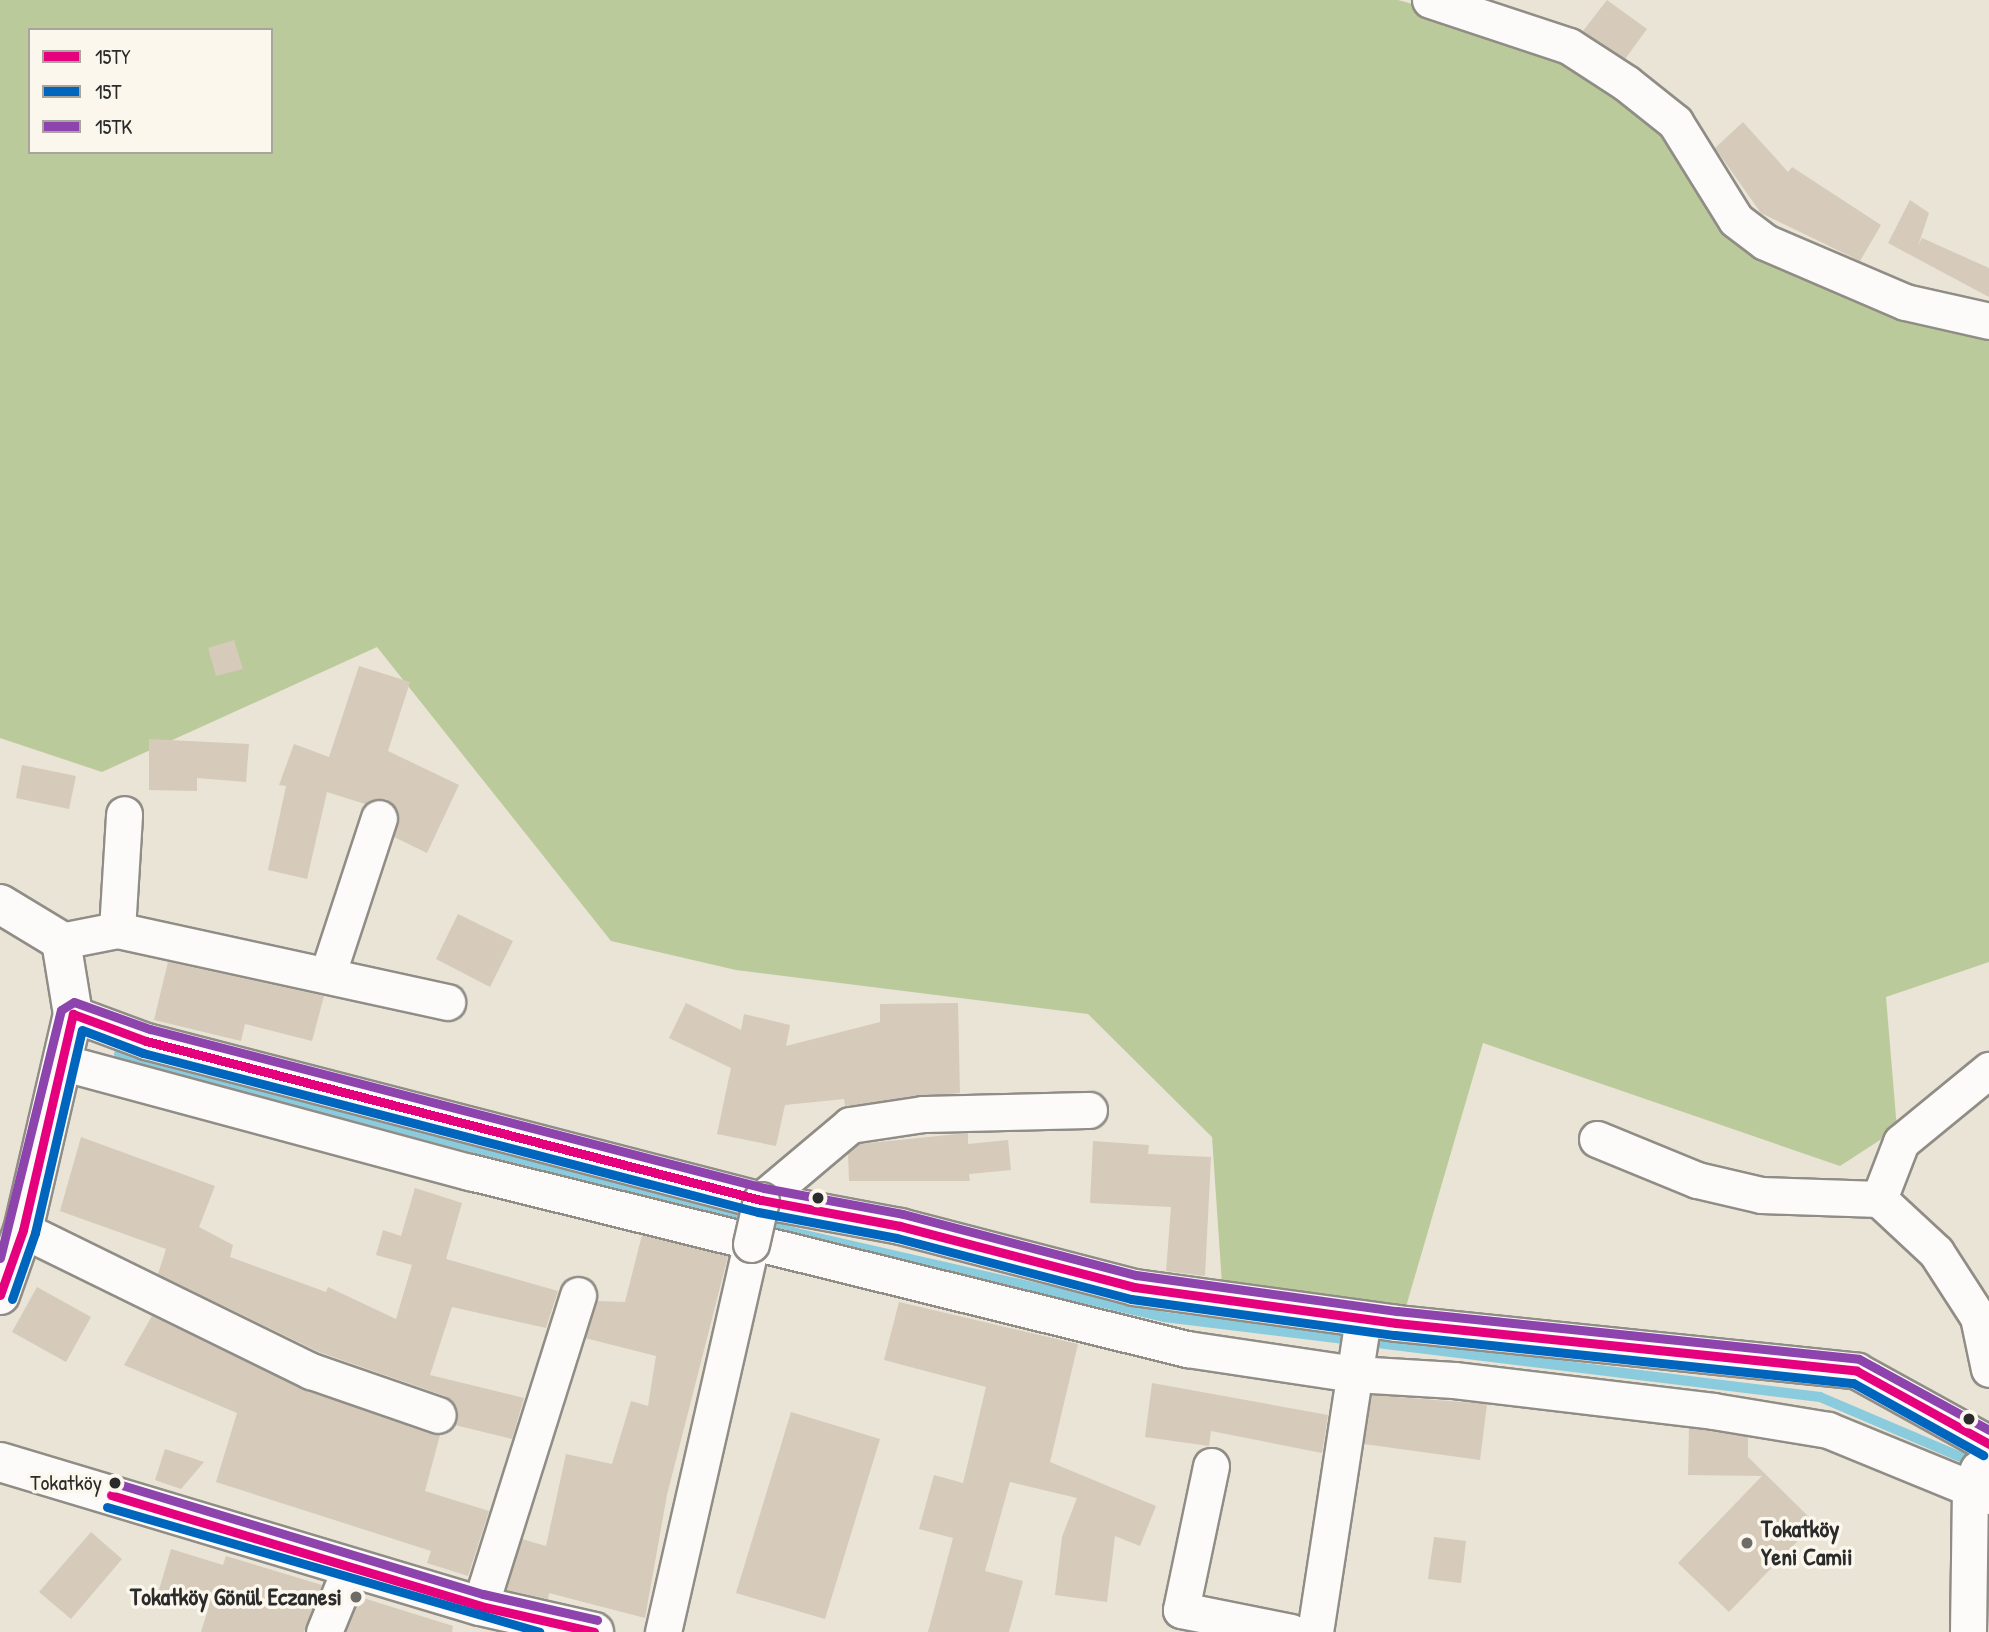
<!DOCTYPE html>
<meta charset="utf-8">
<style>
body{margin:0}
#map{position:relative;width:1989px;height:1632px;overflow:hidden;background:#e9e4d6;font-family:"Patrick Hand",sans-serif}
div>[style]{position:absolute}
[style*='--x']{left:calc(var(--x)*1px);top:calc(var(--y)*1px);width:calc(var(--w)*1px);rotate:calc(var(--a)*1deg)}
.forest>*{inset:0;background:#bbca9a}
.stream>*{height:10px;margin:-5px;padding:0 5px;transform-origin:5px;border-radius:5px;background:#8acbdd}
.building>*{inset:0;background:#d6caba}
.roads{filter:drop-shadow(2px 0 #908d86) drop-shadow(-2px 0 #908d86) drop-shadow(0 2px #908d86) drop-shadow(0 -2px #908d86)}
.minor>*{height:35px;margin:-17.5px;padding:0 17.5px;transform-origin:17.5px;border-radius:17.5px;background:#fcfbf9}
.tertiary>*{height:38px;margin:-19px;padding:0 19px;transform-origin:19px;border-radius:19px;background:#fcfbf9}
.bridges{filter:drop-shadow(2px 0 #908d86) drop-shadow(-2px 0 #908d86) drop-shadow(0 2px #908d86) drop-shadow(0 -2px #908d86)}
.minor-bridge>*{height:35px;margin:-17.5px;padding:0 17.5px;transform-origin:17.5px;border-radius:17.5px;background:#fcfbf9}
.bus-1>*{height:9px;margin:-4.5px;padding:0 4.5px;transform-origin:4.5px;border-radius:4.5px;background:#e5007d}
.bus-2>*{height:9px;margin:-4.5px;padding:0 4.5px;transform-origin:4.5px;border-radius:4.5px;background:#0065bd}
.bus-3>*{height:9px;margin:-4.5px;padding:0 4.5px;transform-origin:4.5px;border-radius:4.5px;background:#8e44ad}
.dots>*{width:19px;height:19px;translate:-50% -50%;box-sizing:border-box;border:4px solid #fbf7ec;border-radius:50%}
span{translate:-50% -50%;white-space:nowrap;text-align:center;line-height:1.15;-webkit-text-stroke:7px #fbf7ec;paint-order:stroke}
.bus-label{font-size:22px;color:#2b2b2b}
.right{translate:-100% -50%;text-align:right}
.poi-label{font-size:24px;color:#2b2b2b;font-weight:700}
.left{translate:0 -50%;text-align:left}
.legend{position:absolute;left:28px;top:28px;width:245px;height:126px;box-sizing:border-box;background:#fbf7ec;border:2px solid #a8a59f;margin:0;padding:9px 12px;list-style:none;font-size:21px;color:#2b2b2b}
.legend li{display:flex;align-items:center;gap:14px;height:35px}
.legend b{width:35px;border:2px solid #a8a59f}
</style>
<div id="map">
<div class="forest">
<div style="clip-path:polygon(evenodd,0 0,1398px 0,1598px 55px,1811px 266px,1989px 320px,1989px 962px,1886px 997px,1897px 1129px,1840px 1166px,1483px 1043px,1405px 1310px,1222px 1284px,1212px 1137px,1088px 1014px,736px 970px,611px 941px,377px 647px,102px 772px,0 738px,0 0,30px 30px,271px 30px,271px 152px,30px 152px,30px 30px)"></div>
</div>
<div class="stream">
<div style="--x:119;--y:1054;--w:709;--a:14.8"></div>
<div style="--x:804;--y:1235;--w:369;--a:12.8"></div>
<div style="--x:1164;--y:1317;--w:661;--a:6.95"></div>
<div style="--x:1820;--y:1397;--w:168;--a:23.1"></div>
</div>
<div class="building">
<div style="clip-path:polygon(1607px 0,1647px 29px,1625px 59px,1583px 31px)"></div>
<div style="clip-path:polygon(1743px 122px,1788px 172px,1792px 167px,1881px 225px,1860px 261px,1761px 213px,1715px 148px)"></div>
<div style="clip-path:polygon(1910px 200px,1929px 213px,1918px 246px,1922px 238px,1989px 268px,1989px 297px,1888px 243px)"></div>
<div style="clip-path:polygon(234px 640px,243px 669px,216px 676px,208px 648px)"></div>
<div style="clip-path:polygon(359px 666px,410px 682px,388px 751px,459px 785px,427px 853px,394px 837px,399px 815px,386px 799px,365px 804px,327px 792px,307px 879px,268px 870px,286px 786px,279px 785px,294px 744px,329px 757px)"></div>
<div style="clip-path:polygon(149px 739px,249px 744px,246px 782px,197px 778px,197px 791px,149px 790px)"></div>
<div style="clip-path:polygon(22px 765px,76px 776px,69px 809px,16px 798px)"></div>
<div style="clip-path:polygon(458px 914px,513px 941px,490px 987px,436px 959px)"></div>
<div style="clip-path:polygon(168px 962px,324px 996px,312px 1041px,245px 1024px,241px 1041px,154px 1020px)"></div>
<div style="clip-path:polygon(686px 1003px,741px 1030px,744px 1014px,790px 1025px,786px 1046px,880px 1022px,880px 1004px,958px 1003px,960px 1093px,845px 1106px,844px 1099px,785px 1105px,776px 1146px,717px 1134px,731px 1068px,669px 1038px)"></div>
<div style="clip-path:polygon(968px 1133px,968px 1144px,1008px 1140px,1011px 1170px,969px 1174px,970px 1181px,849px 1181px,848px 1153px,859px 1144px)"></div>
<div style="clip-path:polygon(81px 1137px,215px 1186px,199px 1227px,233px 1245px,230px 1257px,326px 1292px,328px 1287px,396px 1319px,412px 1265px,376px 1255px,383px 1230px,401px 1236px,415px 1188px,462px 1203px,446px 1259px,558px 1291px,546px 1328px,452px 1307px,430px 1375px,524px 1398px,512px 1439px,455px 1425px,458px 1411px,445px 1396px,319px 1352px,158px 1274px,166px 1249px,60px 1211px)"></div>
<div style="clip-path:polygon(1093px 1141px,1149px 1145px,1148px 1154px,1211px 1157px,1205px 1276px,1166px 1271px,1171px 1207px,1090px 1203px)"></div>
<div style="clip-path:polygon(642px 1235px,728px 1256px,667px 1495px,645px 1618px,549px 1593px,548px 1599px,506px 1590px,522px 1539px,546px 1546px,566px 1454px,612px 1464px,631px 1401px,648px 1406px,656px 1356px,585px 1338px,597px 1301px,625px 1302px)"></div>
<div style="clip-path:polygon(37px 1287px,91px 1317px,66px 1362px,12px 1332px)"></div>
<div style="clip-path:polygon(899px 1302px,1078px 1344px,1050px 1462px,1156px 1506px,1140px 1546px,1115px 1536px,1107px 1602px,1055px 1595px,1062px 1537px,1077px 1498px,1010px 1482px,985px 1571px,1023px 1581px,1009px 1632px,928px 1632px,953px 1538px,919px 1529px,934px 1475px,963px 1483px,986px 1387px,884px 1360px)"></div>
<div style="clip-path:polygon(152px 1316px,304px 1390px,440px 1435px,425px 1491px,489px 1511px,468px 1576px,427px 1563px,431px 1551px,216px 1482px,237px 1413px,124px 1365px)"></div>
<div style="clip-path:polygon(1152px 1383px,1328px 1415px,1322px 1453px,1211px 1431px,1209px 1446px,1145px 1437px)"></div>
<div style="clip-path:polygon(1372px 1395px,1487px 1404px,1480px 1460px,1364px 1444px)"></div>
<div style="clip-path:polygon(791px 1412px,880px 1439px,825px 1619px,736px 1593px)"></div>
<div style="clip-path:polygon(1689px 1428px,1748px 1437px,1748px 1457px,1815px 1523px,1729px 1612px,1678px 1563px,1762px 1476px,1688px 1475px)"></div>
<div style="clip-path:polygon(165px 1449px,204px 1462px,181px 1489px,155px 1480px)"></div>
<div style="clip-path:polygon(91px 1532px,122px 1559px,71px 1619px,39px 1592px)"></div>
<div style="clip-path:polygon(1434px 1537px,1466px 1541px,1461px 1583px,1428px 1579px)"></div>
<div style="clip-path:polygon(171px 1549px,223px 1565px,226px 1556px,322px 1585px,304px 1632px,201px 1632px,209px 1606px,159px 1590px)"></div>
<div style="clip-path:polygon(360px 1597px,453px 1626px,452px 1632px,346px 1632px)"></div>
</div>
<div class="roads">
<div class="minor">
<div style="--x:1430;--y:0;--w:146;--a:18.3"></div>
<div style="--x:1569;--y:46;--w:68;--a:33"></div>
<div style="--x:1626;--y:83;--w:63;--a:38.5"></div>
<div style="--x:1675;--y:122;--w:115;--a:58.1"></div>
<div style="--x:1736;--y:220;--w:36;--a:37"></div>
<div style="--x:1765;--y:242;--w:152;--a:23.2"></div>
<div style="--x:1905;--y:302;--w:86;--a:12.7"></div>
<div style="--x:117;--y:930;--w:116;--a:-86.5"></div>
<div style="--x:61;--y:941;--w:57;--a:-11.1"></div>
<div style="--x:117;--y:930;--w:338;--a:12.3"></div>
<div style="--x:328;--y:973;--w:163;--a:-71.8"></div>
<div style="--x:73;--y:1014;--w:78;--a:20.3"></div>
<div style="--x:146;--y:1041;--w:635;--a:14.5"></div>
<div style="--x:761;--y:1200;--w:141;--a:10.6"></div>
<div style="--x:900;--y:1226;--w:242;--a:14.6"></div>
<div style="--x:1134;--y:1287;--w:264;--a:7.8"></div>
<div style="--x:1396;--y:1323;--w:463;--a:5.9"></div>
<div style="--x:1857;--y:1371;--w:151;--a:28.9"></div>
<div style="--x:61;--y:1062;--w:424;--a:15.1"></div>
<div style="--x:470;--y:1172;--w:739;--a:13.87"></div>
<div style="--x:1187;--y:1349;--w:170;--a:8.5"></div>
<div style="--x:1355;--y:1374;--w:99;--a:3.5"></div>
<div style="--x:1454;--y:1380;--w:261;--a:6.8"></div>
<div style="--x:1713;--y:1411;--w:117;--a:9.4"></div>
<div style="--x:1828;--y:1430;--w:174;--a:22.3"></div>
<div style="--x:1597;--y:1139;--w:108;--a:22.3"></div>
<div style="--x:1697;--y:1180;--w:66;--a:13.2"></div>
<div style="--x:1761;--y:1195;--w:118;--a:1.9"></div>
<div style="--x:1879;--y:1199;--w:78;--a:42.9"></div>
<div style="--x:1936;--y:1252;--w:77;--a:57.1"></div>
<div style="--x:1978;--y:1317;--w:53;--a:78.1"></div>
<div style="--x:1879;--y:1199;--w:61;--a:-68.9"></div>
<div style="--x:1901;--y:1142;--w:114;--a:-39.3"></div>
<div style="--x:761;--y:1200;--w:116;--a:-40.1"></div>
<div style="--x:850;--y:1125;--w:74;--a:-8.6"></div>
<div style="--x:923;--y:1114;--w:166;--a:-1.4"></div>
<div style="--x:23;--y:1230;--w:321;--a:26.1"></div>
<div style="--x:311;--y:1371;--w:134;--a:19.1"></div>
<div style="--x:1211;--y:1466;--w:147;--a:101.8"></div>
<div style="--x:1181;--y:1610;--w:112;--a:11.3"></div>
<div style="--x:480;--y:1606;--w:326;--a:-72.5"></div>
<div style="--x:324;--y:1632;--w:71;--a:-67.8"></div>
<div style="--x:663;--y:1632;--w:398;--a:-77.2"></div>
<div style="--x:1315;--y:1632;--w:317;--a:-81.3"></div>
<div style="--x:1968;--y:1632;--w:145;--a:-89.2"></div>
<div style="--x:1970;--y:1487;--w:20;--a:-66"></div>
</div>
<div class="tertiary">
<div style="--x:0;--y:904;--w:71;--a:31.2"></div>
<div style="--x:61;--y:941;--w:74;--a:80.7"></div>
<div style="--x:73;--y:1014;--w:222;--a:103"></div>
<div style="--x:23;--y:1230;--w:69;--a:109.5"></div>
<div style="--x:0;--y:1462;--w:501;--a:16.7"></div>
<div style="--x:480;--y:1606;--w:117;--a:12.8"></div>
</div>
</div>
<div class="bridges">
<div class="minor-bridge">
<div style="--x:751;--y:1244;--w:45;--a:-77.2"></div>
</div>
</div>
<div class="bus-1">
<div style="--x:0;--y:1295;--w:69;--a:-70.5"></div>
<div style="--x:23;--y:1230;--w:222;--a:-77"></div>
<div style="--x:73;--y:1014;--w:78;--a:20.3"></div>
<div style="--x:146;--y:1041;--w:635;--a:14.5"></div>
<div style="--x:761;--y:1200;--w:141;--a:10.6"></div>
<div style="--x:900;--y:1226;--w:242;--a:14.6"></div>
<div style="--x:1134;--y:1287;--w:264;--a:7.8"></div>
<div style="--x:1396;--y:1323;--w:463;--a:5.9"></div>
<div style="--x:1857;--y:1371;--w:151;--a:28.9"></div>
<div style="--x:111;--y:1495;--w:385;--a:16.7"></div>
<div style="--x:480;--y:1606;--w:117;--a:12.8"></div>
</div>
<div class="bus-2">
<div style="--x:12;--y:1299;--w:70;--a:-70.8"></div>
<div style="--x:35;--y:1233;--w:208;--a:-77"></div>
<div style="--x:82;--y:1030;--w:65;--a:20.7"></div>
<div style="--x:143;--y:1053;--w:635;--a:14.5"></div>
<div style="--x:758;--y:1212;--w:141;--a:10.6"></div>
<div style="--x:897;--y:1238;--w:242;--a:14.6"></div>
<div style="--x:1131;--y:1299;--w:266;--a:7.8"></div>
<div style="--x:1395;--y:1335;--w:461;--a:6"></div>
<div style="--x:1853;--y:1383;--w:149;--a:29"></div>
<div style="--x:107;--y:1507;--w:450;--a:16.1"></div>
</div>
<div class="bus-3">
<div style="--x:0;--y:1258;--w:255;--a:-76.2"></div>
<div style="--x:61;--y:1010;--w:15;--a:-32"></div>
<div style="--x:74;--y:1002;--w:81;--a:19.6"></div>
<div style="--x:150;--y:1029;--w:634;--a:14.52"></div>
<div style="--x:764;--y:1188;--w:141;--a:10.6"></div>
<div style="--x:903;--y:1214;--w:241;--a:14.7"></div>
<div style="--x:1136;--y:1275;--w:263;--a:7.9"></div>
<div style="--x:1397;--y:1311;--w:464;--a:5.9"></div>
<div style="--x:1859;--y:1359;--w:148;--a:28.6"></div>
<div style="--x:115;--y:1483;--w:384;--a:16.8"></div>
<div style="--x:483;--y:1594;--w:117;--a:12.8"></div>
</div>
<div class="dots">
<div style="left:818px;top:1198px;background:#2b2b2b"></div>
<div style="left:1969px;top:1419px;background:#2b2b2b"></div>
<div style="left:115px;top:1483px;background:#2b2b2b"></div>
<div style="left:1747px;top:1543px;background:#6e6c67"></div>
<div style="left:356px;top:1597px;background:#6e6c67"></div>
</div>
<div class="bus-label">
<span class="right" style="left:102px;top:1483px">Tokatköy</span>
</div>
<div class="poi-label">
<span class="left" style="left:1761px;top:1543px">Tokatköy<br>Yeni Camii</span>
<span class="right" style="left:342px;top:1597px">Tokatköy Gönül Eczanesi</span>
</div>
<ul class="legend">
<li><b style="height:9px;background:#e5007d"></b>15TY</li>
<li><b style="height:9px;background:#0065bd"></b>15T</li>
<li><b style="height:9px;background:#8e44ad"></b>15TK</li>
</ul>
</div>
